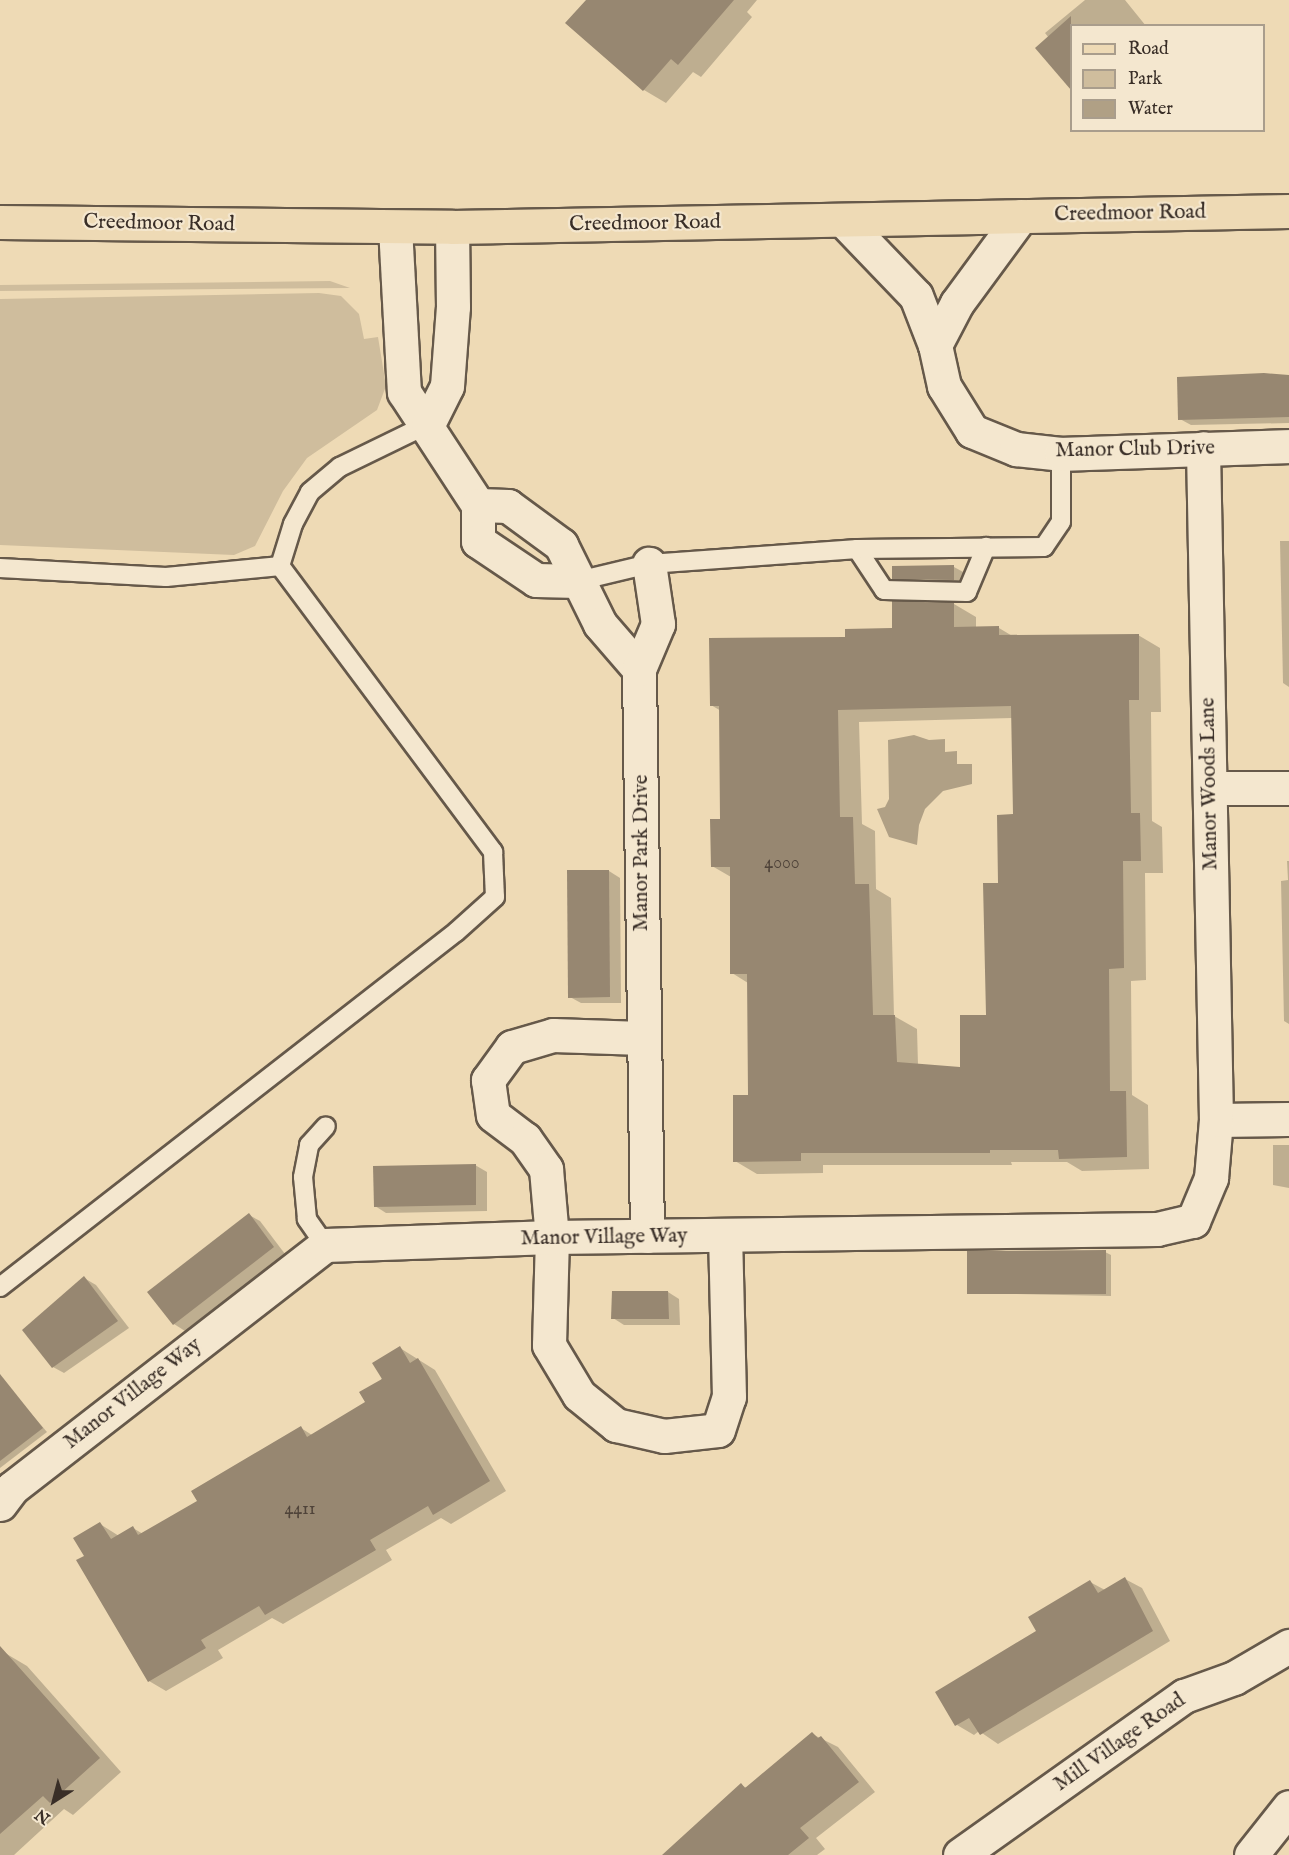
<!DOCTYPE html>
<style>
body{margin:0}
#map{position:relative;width:1289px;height:1855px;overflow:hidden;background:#eedab5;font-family:"IM FELL English",serif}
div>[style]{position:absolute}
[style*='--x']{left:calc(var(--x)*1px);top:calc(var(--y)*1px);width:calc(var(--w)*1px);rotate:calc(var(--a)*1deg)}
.green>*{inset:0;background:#cfbd9d}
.water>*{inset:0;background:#b0a085}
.shadow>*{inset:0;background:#0003}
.building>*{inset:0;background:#978771}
.roads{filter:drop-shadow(2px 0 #66594a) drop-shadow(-2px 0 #66594a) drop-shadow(0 2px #66594a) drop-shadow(0 -2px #66594a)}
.lane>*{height:18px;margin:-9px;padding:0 9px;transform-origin:9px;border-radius:9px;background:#f4e7cf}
.street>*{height:33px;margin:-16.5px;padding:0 16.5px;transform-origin:16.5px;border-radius:16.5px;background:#f4e7cf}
.primary>*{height:33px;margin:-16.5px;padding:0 16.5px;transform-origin:16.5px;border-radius:16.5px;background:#eedab5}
span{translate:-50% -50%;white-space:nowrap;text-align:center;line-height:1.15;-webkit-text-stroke:4.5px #f4e7cf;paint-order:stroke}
.number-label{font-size:18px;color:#50443a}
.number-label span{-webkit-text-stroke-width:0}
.street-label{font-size:21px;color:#392e27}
.legend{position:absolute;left:1070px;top:24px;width:195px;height:108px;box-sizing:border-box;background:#f4e7cf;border:2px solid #a99d8c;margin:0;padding:8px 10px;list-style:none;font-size:18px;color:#392e27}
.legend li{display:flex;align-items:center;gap:12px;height:30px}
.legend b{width:30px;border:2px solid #a99d8c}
.north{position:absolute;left:24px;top:1771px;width:60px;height:60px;-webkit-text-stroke:4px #f4e7cf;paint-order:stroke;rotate:216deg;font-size:16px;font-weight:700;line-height:24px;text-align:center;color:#392e27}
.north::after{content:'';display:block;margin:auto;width:21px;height:27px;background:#392e27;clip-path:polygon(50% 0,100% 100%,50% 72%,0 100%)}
</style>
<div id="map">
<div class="green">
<div style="clip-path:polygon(330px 281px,350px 288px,0 291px,0 285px)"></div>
<div style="clip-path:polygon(319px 293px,341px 296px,359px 314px,364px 339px,378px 337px,386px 386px,377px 410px,307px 458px,283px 491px,255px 546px,234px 555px,0 545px,0 299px)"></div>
</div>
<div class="water">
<div style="clip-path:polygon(914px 735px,929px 740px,945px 739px,945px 752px,957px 751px,957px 764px,972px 764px,972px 784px,943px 791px,925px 809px,919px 825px,917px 845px,889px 837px,877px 809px,885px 807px,889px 799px,888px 740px)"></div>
</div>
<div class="shadow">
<div style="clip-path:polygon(588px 0,757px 0,747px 12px,752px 17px,701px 77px,693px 72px,666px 103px,644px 90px,568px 23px)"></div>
<div style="clip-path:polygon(1085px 0,1125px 0,1146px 26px,1072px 26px,1072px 89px,1037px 48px,1049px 38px,1045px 33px)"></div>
<div style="clip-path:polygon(1289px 376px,1289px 423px,1191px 425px,1180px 419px)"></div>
<div style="clip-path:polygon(1280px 541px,1289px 541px,1289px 687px,1283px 683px)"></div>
<div style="clip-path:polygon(954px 567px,976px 579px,976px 592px,915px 591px,893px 578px)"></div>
<div style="clip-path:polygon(evenodd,954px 604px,976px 617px,976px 628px,999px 628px,1014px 637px,1138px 635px,1160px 648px,1161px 712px,1151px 712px,1152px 821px,1162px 827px,1163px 873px,1145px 873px,1146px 980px,1131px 981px,1132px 1095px,1148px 1105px,1149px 1169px,1082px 1171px,1067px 1162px,1011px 1162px,1012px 1165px,823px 1165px,823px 1173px,757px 1174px,735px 1161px,750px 1096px,748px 983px,732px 973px,731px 877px,712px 866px,722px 820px,721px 711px,711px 705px,846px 638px,894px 629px,954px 604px,1012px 718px,1015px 816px,1000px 884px,987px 1016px,962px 1069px,918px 1065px,917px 1029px,894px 1016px,891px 898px,876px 889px,875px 831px,862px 824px,859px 722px,1012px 718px)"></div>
<div style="clip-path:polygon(1287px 861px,1289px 861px,1289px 1024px,1284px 1021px,1281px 881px,1288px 880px)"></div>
<div style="clip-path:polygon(609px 871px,620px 878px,621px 1003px,581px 1003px,570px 997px)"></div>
<div style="clip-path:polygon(1273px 1145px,1289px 1145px,1289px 1188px,1273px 1185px)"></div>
<div style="clip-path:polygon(475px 1165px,487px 1172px,487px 1211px,386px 1213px,375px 1206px)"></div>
<div style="clip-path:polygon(249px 1215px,260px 1221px,285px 1254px,185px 1331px,174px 1324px)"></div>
<div style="clip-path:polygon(1105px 1252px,1111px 1255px,1111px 1296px,968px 1293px)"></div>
<div style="clip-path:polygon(84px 1278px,96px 1285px,129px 1328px,64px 1373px,53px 1367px)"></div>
<div style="clip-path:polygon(668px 1292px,679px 1299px,680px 1325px,624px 1325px,613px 1318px)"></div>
<div style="clip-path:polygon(400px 1348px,435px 1370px,506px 1491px,451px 1524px,441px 1518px,386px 1550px,392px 1560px,283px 1624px,272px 1618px,218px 1650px,223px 1658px,166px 1691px,149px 1681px,86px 1556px,100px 1524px,119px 1536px,133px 1528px,143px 1534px,199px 1501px,301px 1428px,312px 1435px,367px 1403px)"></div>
<div style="clip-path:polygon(16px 1396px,47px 1432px,0 1468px,0 1408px)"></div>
<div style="clip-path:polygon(1125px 1579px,1142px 1588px,1170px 1641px,998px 1744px,979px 1731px,974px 1735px,957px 1725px,1038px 1632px,1090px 1582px,1105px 1590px)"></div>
<div style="clip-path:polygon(5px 1653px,27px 1666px,121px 1772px,73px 1815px,64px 1809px,14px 1855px,0 1855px,0 1656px)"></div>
<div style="clip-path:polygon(812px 1734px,838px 1747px,875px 1792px,816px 1838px,825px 1849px,817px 1855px,667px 1855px,741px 1785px,747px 1788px)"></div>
</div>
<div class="building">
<div style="clip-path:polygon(586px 0,734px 0,678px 65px,671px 59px,643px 91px,565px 23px)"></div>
<div style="clip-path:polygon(1071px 16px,1071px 90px,1035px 48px)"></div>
<div style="clip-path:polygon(1264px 373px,1289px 375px,1289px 417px,1178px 420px,1177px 377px)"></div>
<div style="clip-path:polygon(954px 565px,954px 580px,892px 579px,892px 566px)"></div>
<div style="clip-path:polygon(evenodd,892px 601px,954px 603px,954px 627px,999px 626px,999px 635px,1139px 634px,1139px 700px,1129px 700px,1131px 813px,1140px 813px,1141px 861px,1123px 861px,1124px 968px,1109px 969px,1110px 1091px,1126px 1091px,1127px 1157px,1059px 1159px,1058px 1150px,990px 1150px,990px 1153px,801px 1153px,801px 1161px,733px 1162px,733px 1095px,748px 1095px,747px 974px,730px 974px,730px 867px,711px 867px,710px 819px,720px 819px,719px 706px,710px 706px,709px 638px,845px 637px,845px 629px,892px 628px,892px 601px,1011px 706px,1013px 814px,997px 815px,998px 883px,983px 883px,986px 1015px,960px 1015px,960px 1067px,897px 1062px,895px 1015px,873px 1015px,869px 884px,855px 884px,853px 817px,840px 817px,838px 710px,1011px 706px)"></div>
<div style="clip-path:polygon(567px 870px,609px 870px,610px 997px,568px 998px)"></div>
<div style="clip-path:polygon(476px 1164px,476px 1205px,374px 1207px,373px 1166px)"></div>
<div style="clip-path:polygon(249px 1213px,274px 1247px,173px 1325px,147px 1292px)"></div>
<div style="clip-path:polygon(1106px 1250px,1106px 1294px,967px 1294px,967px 1251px)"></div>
<div style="clip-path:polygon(84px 1276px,118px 1321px,52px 1368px,22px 1330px)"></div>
<div style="clip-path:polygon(612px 1291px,668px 1291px,669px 1319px,611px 1319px)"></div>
<div style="clip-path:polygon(400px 1346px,410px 1363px,418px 1358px,490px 1481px,433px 1515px,428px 1506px,370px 1540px,376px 1550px,265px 1615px,259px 1606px,201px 1640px,206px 1648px,148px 1682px,76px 1560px,84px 1556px,73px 1538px,100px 1522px,111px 1539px,133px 1526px,138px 1535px,197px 1501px,191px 1491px,301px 1426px,307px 1437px,365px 1402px,359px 1392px,382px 1379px,372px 1363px)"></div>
<div style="clip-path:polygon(0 1374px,43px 1428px,0 1461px)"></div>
<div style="clip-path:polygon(1125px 1577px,1153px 1631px,980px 1735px,969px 1718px,955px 1726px,935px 1692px,1036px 1631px,1028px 1617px,1090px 1580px,1098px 1593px)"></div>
<div style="clip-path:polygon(0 1646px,100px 1758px,50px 1803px,43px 1796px,0 1834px)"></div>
<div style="clip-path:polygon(812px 1732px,818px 1738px,821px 1736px,859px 1782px,800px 1828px,809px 1838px,788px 1855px,662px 1855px,741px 1783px,745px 1788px)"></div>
</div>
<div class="roads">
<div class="lane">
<div style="--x:857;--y:549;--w:49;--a:56.6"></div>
<div style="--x:884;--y:590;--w:83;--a:1.4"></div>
<div style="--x:967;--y:592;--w:49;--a:-67.1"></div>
<div style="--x:280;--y:566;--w:44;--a:-72.8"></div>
<div style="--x:293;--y:524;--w:36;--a:-62"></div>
<div style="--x:310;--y:492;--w:39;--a:-40"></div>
<div style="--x:340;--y:467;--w:98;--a:-26"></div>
<div style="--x:0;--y:568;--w:166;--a:3.1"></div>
<div style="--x:166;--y:577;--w:115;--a:-5.5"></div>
<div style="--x:280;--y:566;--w:357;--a:53.3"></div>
<div style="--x:493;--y:852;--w:45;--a:87.5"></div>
<div style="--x:495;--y:897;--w:52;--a:138.1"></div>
<div style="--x:456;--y:932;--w:578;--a:142.1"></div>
<div style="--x:578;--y:581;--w:73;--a:-13.5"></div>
<div style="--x:649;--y:564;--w:209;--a:-4.1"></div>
<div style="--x:857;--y:549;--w:187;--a:-0.6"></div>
<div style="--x:1044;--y:547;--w:30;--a:-56"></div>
<div style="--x:1061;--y:522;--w:68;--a:-90"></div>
<div style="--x:325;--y:1245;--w:32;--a:-125"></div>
<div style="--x:307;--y:1219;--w:42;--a:-95.4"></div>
<div style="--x:303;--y:1177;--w:33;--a:-79"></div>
<div style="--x:309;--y:1145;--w:25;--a:-48"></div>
</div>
<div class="street">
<div style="--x:843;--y:220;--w:105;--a:46.2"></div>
<div style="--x:916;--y:296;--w:53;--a:68.8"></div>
<div style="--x:935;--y:345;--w:42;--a:77.6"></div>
<div style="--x:944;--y:386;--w:53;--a:58.1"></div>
<div style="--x:972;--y:431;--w:48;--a:22.2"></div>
<div style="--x:1016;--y:449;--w:45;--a:6.3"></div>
<div style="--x:1061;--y:454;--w:228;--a:-2"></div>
<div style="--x:395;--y:227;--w:165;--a:86.9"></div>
<div style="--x:404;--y:392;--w:135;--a:56.8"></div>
<div style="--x:478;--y:505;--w:36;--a:90"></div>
<div style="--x:478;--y:541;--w:70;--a:33.9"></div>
<div style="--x:536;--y:580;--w:42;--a:1.4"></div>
<div style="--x:935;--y:345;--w:47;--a:-62.4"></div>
<div style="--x:957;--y:303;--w:108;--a:-53.7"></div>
<div style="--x:428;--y:424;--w:42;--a:-63.4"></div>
<div style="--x:447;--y:386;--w:79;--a:-85.7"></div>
<div style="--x:453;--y:307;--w:80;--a:-90.7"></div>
<div style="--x:478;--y:505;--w:30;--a:2"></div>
<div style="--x:508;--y:506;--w:66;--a:36.3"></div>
<div style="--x:561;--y:545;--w:88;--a:63.7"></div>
<div style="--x:600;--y:624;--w:60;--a:49.1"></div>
<div style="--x:1210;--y:788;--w:79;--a:0"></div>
<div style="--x:642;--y:1038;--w:89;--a:-178.1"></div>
<div style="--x:553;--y:1035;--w:43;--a:163.7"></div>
<div style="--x:512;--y:1047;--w:41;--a:126"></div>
<div style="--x:488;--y:1080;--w:35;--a:82"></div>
<div style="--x:493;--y:1115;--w:40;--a:37"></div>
<div style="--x:525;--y:1139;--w:37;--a:55"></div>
<div style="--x:546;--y:1169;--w:68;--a:85"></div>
<div style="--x:552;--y:1237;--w:108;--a:91.6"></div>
<div style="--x:549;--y:1345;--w:58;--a:59"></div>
<div style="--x:579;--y:1395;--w:48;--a:39"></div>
<div style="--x:616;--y:1425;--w:49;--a:12.9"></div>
<div style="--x:664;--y:1436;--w:54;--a:-6.3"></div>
<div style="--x:718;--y:1430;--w:35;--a:-72"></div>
<div style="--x:729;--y:1397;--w:159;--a:-91.4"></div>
<div style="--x:1216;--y:1120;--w:73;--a:-0.8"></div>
<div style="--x:647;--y:1236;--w:567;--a:-90.81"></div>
<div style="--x:639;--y:669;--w:49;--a:-67.1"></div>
<div style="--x:658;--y:624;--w:61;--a:-98.5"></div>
<div style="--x:0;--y:1504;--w:20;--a:-53"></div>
<div style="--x:12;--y:1488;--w:396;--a:-37.8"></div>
<div style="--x:325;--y:1245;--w:227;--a:-2"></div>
<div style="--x:552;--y:1237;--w:605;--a:-0.76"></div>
<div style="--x:1157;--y:1229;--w:37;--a:-13"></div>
<div style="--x:1193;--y:1221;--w:47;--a:-67.3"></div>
<div style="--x:1211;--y:1178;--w:58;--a:-85.1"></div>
<div style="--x:1216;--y:1120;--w:672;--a:-91.11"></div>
<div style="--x:960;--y:1855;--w:275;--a:-35.4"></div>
<div style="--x:1184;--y:1696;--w:53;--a:-19.8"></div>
<div style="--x:1234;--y:1678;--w:64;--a:-30.2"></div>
<div style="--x:1251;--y:1855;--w:61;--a:-51.6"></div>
</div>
<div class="primary">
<div style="--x:0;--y:222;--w:452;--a:0.6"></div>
<div style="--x:452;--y:227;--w:837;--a:-1.1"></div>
</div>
</div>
<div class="number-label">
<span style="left:782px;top:864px">4000</span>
<span style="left:300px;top:1510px">4411</span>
</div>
<div class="street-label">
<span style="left:1130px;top:214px;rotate:-1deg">Creedmoor Road</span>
<span style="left:159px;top:224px;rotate:1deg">Creedmoor Road</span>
<span style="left:645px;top:224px;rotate:-1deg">Creedmoor Road</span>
<span style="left:1135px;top:450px;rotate:-1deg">Manor Club Drive</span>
<span style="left:1210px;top:784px;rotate:-91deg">Manor Woods Lane</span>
<span style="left:642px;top:853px;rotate:-90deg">Manor Park Drive</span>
<span style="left:604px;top:1238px;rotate:-1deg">Manor Village Way</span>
<span style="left:133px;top:1394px;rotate:-38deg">Manor Village Way</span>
<span style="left:1120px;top:1743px;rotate:-35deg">Mill Village Road</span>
</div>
<ul class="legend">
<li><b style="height:8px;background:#eedab5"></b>Road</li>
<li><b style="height:16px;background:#cfbd9d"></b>Park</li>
<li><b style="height:16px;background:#b0a085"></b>Water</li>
</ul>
<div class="north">N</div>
</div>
